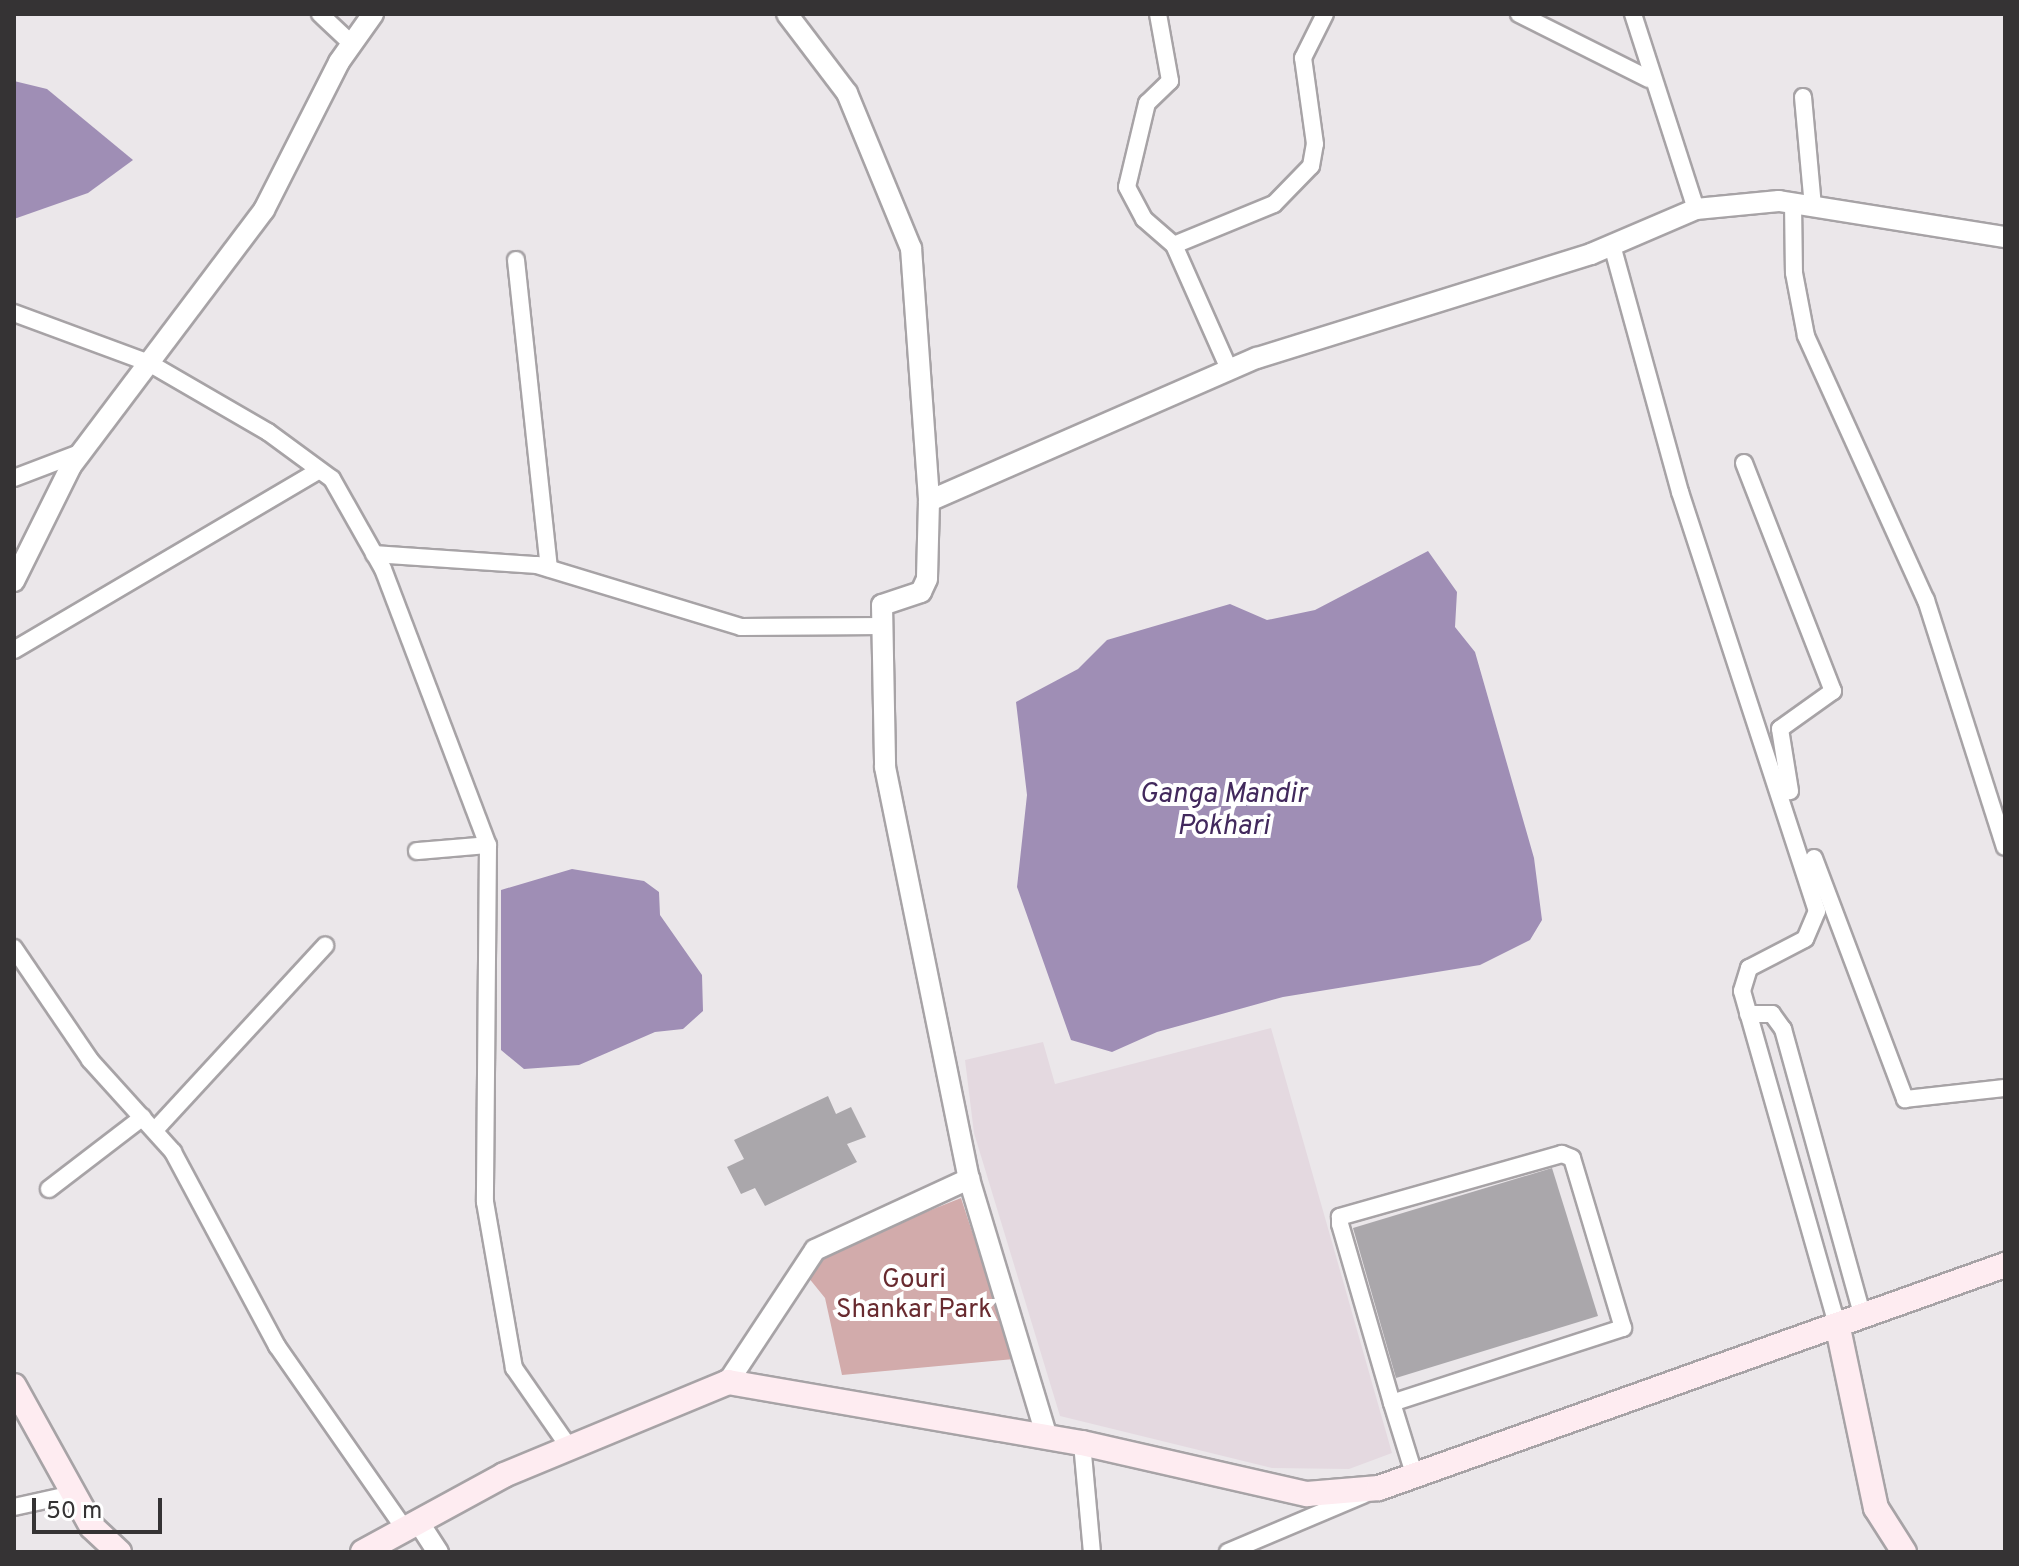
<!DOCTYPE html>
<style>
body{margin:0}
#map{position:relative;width:2019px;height:1566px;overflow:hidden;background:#ebe7ea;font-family:Overpass,sans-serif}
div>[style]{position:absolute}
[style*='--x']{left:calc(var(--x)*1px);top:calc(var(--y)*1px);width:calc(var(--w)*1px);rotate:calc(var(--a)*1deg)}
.built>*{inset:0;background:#e4d9e0}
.green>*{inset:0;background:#d2abab}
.water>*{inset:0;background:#9f8eb5}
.building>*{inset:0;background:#aaa7ab}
.roads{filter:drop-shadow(2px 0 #a7a3a6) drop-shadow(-2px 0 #a7a3a6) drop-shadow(0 2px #a7a3a6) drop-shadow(0 -2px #a7a3a6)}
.minor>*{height:16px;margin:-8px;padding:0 8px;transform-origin:8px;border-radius:8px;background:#fff}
.tertiary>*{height:20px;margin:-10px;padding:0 10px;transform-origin:10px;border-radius:10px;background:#fff}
.secondary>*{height:24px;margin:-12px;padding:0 12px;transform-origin:12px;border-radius:12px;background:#feecf1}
span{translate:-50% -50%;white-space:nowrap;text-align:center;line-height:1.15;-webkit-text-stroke:8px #fff;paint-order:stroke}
.park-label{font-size:26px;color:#682a2f}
.water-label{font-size:28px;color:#42295d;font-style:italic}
.frame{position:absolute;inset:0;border:16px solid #353334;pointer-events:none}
.scale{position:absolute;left:32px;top:1498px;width:130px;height:36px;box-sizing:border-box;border:4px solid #353334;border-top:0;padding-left:10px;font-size:24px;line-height:28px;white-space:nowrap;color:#353334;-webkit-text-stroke:6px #fff;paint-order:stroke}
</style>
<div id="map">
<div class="built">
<div style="clip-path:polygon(1271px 1028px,1392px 1453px,1349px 1469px,1272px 1468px,1060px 1416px,974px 1133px,965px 1060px,1043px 1042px,1055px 1084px)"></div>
</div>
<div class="green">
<div style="clip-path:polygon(961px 1198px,1014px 1359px,842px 1375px,825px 1298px,808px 1277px,818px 1255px)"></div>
</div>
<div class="water">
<div style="clip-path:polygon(14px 81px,47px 89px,133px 160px,88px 193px,14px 219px)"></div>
<div style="clip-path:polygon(1428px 551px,1457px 592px,1455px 627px,1475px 652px,1534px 858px,1542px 920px,1530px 940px,1480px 965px,1283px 997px,1157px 1032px,1112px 1052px,1071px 1040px,1017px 887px,1027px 795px,1016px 702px,1078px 669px,1107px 640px,1230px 604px,1267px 620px,1315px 610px)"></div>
<div style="clip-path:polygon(572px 869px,644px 881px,659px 892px,660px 915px,702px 975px,703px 1011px,683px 1029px,655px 1032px,579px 1065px,524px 1069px,501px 1050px,501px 890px)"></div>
</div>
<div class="building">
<div style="clip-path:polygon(828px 1096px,836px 1114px,851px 1107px,866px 1137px,847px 1144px,857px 1162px,765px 1206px,755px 1188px,741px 1194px,727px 1167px,744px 1159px,734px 1140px)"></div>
<div style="clip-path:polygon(1552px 1168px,1598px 1316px,1396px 1378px,1353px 1228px)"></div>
</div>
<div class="roads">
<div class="minor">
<div style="--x:320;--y:14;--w:44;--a:43.2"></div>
<div style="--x:1158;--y:14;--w:68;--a:79.8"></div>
<div style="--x:1170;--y:81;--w:32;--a:136"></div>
<div style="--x:1147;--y:103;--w:86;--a:103.4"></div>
<div style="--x:1127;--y:187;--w:36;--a:62"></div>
<div style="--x:1144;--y:219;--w:40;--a:41"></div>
<div style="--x:1519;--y:14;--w:145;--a:26.6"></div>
<div style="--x:1633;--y:14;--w:205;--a:72.1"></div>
<div style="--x:1803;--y:97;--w:110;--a:84.8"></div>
<div style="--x:1793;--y:203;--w:70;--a:89.2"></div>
<div style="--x:1794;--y:273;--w:64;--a:79.2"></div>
<div style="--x:1806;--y:336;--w:290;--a:65.6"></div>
<div style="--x:1926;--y:600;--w:259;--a:72.3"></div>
<div style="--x:1612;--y:245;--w:256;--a:74.6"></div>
<div style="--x:1680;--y:492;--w:441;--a:71.9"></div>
<div style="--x:1817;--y:911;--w:30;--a:113"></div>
<div style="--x:1805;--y:939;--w:63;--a:152.6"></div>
<div style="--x:1749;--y:968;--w:24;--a:107"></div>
<div style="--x:1742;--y:991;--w:350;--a:74.1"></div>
<div style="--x:516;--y:260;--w:310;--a:83.9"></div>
<div style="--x:14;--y:313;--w:144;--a:20.3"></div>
<div style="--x:149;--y:363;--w:138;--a:30.1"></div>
<div style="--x:268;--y:432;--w:79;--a:36.3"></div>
<div style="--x:332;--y:479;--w:103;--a:60.5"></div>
<div style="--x:383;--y:569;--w:295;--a:69.2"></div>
<div style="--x:488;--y:845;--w:357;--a:90.5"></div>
<div style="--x:485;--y:1202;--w:169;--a:80.1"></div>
<div style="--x:514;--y:1368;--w:96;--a:55.2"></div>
<div style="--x:1229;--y:369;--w:136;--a:-113.9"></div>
<div style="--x:1174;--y:245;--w:108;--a:-22.3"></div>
<div style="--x:1274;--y:204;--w:53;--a:-45.8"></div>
<div style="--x:1311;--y:166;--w:22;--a:-80"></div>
<div style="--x:1315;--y:144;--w:87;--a:-97.9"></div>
<div style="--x:1303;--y:58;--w:49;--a:-63.4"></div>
<div style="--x:1744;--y:463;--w:245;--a:68.7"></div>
<div style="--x:1833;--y:691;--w:65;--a:144.4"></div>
<div style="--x:1780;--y:729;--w:63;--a:80.8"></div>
<div style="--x:14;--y:478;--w:73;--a:-20.9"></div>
<div style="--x:374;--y:554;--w:163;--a:3.9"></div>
<div style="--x:537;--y:565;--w:213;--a:16.9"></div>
<div style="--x:741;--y:627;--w:142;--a:-0.4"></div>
<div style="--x:14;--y:650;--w:354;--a:-30.5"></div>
<div style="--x:417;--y:851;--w:71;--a:-4.8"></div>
<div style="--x:1814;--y:858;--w:258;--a:69.3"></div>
<div style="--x:1905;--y:1099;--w:101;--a:-6.3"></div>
<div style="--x:14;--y:948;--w:135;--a:55.8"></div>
<div style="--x:90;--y:1060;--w:124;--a:47.9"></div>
<div style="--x:173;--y:1152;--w:220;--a:61.8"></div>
<div style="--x:277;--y:1346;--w:226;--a:55.1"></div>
<div style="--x:1748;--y:1014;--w:24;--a:0"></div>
<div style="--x:1772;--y:1014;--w:19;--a:54"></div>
<div style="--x:1783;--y:1029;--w:300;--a:74.5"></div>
<div style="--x:155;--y:1130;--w:251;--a:-47.3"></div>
<div style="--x:49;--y:1189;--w:118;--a:-37.5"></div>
<div style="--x:1392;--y:1403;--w:243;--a:-18"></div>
<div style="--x:1623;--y:1328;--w:177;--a:-106.7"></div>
<div style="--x:1572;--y:1158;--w:11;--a:-158"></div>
<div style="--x:1562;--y:1154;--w:231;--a:164.2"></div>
<div style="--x:1340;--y:1217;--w:7;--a:90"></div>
<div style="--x:1340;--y:1224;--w:186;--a:73.8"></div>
<div style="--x:1392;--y:1403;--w:77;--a:72.7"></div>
<div style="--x:1082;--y:1443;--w:109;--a:84.8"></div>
<div style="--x:14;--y:1507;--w:60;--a:-12.4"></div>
<div style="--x:1228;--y:1552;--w:147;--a:-22.9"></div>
</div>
<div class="tertiary">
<div style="--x:787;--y:14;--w:99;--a:52.8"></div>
<div style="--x:847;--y:93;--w:168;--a:67.6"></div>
<div style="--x:911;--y:248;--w:254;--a:85.9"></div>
<div style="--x:929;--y:501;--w:78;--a:91.5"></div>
<div style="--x:927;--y:579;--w:14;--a:115"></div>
<div style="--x:921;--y:592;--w:41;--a:161.6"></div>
<div style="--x:882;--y:605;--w:162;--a:88.9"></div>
<div style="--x:885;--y:767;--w:420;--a:78.5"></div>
<div style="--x:969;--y:1179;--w:270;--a:73.2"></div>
<div style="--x:929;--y:501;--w:358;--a:-23.6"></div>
<div style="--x:1257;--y:358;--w:350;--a:-17.3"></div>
<div style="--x:1591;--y:254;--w:114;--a:-23.2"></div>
<div style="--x:1696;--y:209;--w:83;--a:-5.5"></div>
<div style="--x:1779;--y:201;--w:229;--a:9.1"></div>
<div style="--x:14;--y:581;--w:128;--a:-63.6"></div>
<div style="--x:71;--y:466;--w:321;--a:-53"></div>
<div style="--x:264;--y:210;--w:166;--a:-63.1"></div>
<div style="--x:339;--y:62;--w:59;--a:-54.7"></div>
<div style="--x:728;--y:1382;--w:158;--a:-56.6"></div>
<div style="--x:815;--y:1250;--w:170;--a:-24.8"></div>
<div style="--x:419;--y:1523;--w:35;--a:57"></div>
</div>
<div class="secondary">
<div style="--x:1838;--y:1328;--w:184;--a:78.1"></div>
<div style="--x:1876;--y:1508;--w:52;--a:57.5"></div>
<div style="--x:14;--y:1386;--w:161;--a:61"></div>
<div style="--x:92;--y:1527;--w:37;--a:43"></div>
<div style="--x:363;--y:1552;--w:161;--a:-28.6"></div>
<div style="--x:504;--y:1475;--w:243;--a:-22.5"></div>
<div style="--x:728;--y:1382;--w:359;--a:9.8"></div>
<div style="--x:1082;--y:1443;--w:231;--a:12.8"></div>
<div style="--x:1307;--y:1494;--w:72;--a:-4.8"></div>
<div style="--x:1379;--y:1488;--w:665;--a:-19.61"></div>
</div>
</div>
<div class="park-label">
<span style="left:914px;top:1296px">Gouri<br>Shankar Park</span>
</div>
<div class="water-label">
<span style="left:1223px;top:811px">Ganga Mandir<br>Pokhari</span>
</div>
<div class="frame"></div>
<div class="scale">50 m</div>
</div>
